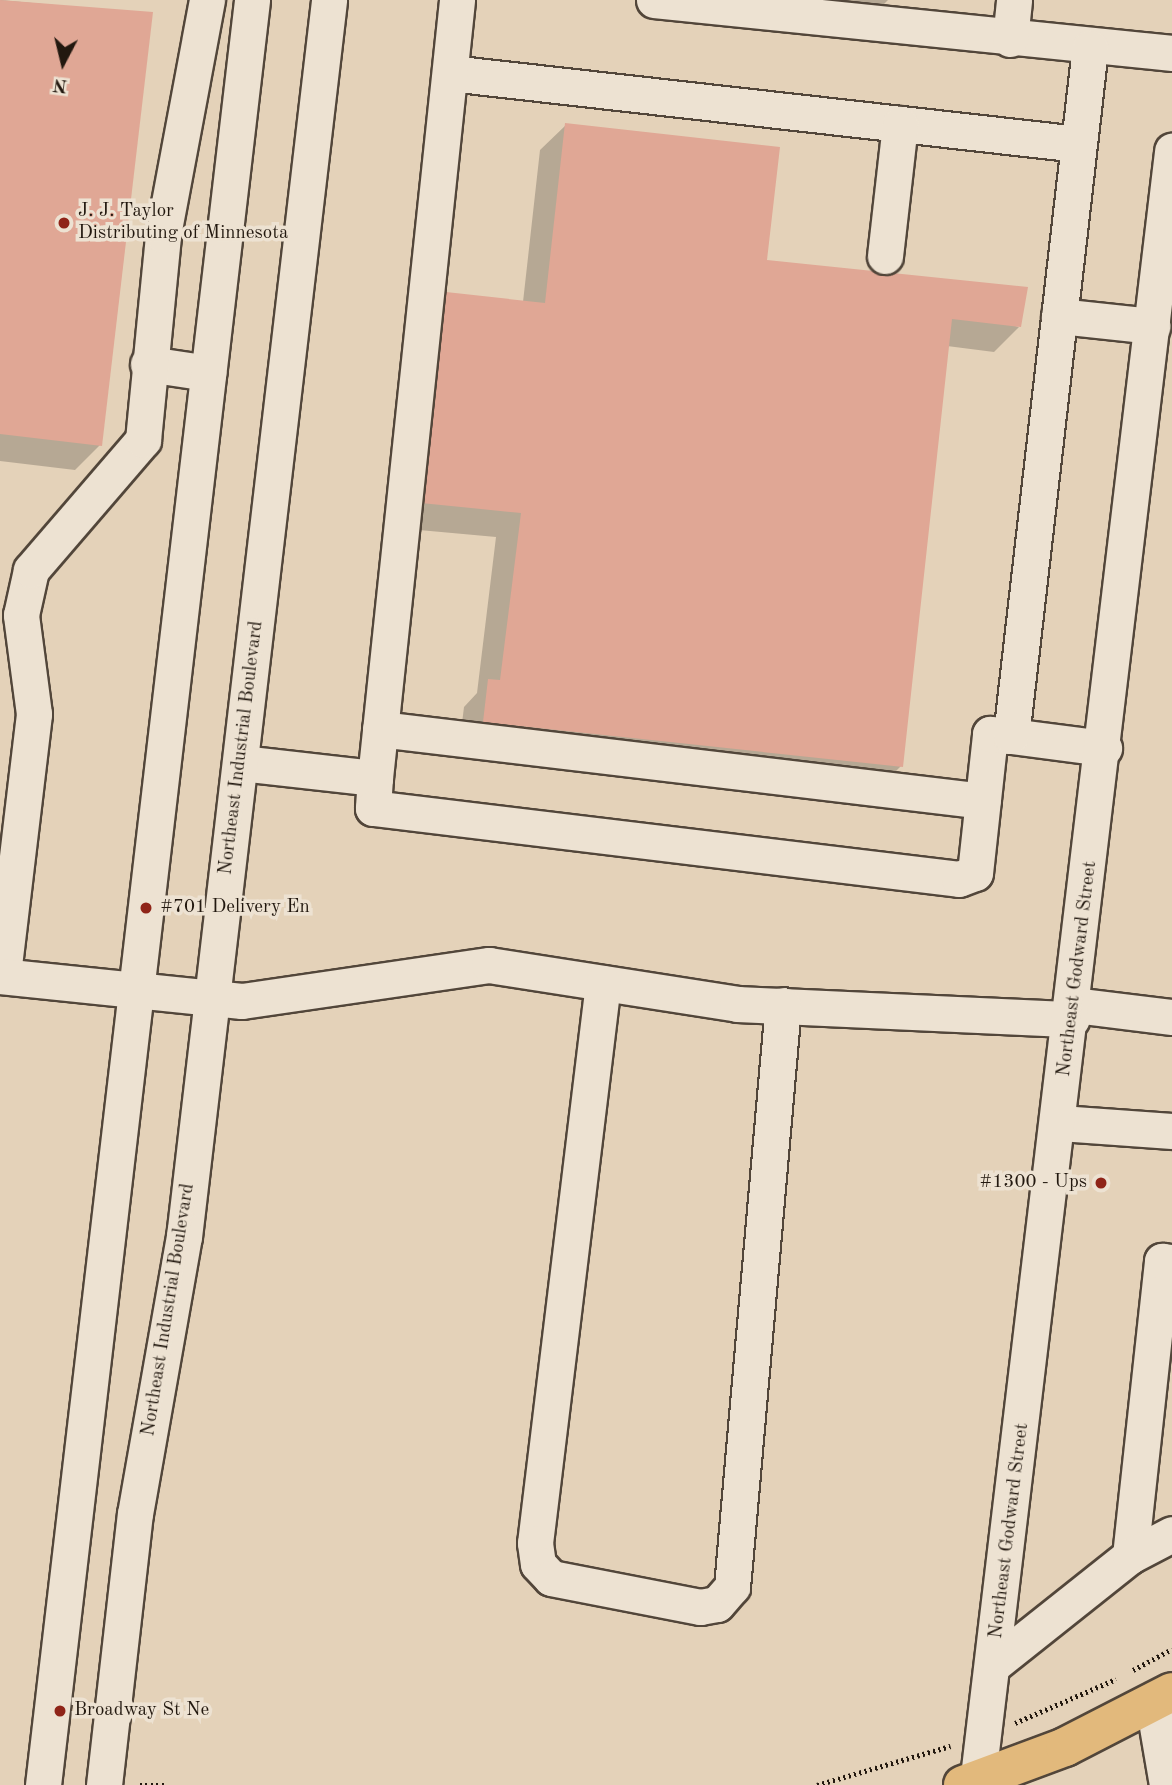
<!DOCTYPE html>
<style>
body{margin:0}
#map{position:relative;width:1172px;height:1785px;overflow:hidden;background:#e4d2b9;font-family:"Old Standard TT",serif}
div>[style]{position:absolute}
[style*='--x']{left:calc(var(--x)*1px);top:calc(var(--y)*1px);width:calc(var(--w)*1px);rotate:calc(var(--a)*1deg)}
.shadow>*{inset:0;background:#0003}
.building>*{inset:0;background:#e0a795}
.path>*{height:4.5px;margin-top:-2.25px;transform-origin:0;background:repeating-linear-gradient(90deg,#22180f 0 2px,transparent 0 5.5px)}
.roads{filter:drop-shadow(2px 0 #52463a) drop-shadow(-2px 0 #52463a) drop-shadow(0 2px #52463a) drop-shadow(0 -2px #52463a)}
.minor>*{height:35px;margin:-17.5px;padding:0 17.5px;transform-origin:17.5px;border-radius:17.5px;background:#ede2d2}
.major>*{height:38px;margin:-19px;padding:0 19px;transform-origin:19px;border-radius:19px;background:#e2b97c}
.dots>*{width:19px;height:19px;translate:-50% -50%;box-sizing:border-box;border:4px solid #ede2d2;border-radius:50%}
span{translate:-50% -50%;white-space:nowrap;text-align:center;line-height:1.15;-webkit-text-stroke:7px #ede2d2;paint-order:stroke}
.poi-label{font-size:19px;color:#22180f}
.left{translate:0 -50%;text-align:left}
.right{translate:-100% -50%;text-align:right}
.street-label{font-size:19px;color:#22180f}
.north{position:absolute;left:28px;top:28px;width:70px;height:70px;-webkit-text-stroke:5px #ede2d2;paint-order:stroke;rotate:187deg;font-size:19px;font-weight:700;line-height:28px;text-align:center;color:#22180f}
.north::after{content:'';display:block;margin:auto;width:24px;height:32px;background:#22180f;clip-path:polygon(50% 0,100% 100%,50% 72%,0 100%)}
</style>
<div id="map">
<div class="shadow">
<div style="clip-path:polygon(0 0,151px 14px,100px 445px,75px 470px,0 461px)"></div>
<div style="clip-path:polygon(835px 0,888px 0,882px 6px)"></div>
<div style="clip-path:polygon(566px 125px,765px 261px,1019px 327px,994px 352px,947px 346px,901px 766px,876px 791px,459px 747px,464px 707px,477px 693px,496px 537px,397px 528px,409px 436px,393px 436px,397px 409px,421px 319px,447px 293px,523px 302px,540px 150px)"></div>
</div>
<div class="building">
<div style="clip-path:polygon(0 0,153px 12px,102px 446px,0 434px)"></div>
<div style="clip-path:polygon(565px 123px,780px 147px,767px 260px,1028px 287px,1021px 327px,952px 319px,903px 767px,483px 722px,488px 679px,500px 680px,521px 513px,421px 503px,433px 411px,418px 411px,433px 383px,446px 292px,545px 303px)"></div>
</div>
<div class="path">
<div style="--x:1133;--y:1670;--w:44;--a:-28.3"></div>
<div style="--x:1015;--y:1723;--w:110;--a:-23.5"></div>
<div style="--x:140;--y:1785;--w:25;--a:0"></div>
<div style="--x:817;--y:1785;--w:139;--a:-16.3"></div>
</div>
<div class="roads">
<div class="minor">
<div style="--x:654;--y:0;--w:521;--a:5.84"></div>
<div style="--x:1010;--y:39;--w:39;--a:-84"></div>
<div style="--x:450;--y:73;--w:632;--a:6.45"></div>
<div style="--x:885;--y:256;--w:133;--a:-83.5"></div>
<div style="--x:1059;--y:316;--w:94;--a:6.1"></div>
<div style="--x:148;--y:364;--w:61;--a:8.5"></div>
<div style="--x:380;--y:729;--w:607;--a:6.81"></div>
<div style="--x:1011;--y:736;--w:94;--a:7.4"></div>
<div style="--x:241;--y:763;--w:135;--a:6.4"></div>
<div style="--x:375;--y:778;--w:782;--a:-83.98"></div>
<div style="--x:375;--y:778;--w:30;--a:94"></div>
<div style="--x:373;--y:808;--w:590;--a:6.91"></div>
<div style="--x:959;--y:879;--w:17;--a:-21"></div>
<div style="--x:975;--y:873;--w:140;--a:-83.8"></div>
<div style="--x:990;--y:734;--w:21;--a:5"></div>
<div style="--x:1011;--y:736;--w:693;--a:-83.45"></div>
<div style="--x:3;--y:974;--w:262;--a:-83.2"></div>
<div style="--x:34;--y:714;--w:100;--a:-97.5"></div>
<div style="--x:21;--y:615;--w:46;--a:-77.5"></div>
<div style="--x:31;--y:570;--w:172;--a:-49.3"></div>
<div style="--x:143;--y:440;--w:206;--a:-84.4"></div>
<div style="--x:163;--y:235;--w:239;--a:-79.4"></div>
<div style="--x:0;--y:976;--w:243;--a:5.9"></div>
<div style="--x:242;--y:1001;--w:250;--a:-8.3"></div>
<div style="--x:489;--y:965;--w:251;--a:8.9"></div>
<div style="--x:737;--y:1004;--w:335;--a:2.6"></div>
<div style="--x:603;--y:983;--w:564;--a:96.92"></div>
<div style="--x:535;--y:1543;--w:21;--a:82"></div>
<div style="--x:538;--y:1564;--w:19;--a:47"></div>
<div style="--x:551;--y:1578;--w:152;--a:11"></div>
<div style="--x:700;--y:1607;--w:17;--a:-10"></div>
<div style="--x:717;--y:1604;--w:23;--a:-49"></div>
<div style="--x:732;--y:1587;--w:584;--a:-84.99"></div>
<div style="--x:1074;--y:1005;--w:99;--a:7"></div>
<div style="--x:1060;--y:1123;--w:112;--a:4.1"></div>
<div style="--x:1130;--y:1556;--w:297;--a:-83.8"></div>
<div style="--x:1162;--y:1261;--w:10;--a:6"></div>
<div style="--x:994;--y:1664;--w:174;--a:-38.5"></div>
<div style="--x:1130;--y:1556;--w:47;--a:-27.6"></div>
<div style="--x:1153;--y:1703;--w:83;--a:80.3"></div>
<div style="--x:43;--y:1785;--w:1797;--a:-83.32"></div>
<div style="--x:104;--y:1785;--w:273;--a:-83.5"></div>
<div style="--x:135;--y:1514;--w:281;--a:-80"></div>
<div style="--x:184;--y:1237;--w:1245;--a:-83.31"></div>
<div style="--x:977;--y:1785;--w:1646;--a:-83.19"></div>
</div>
<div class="major">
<div style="--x:963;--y:1785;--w:109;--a:-20.4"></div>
<div style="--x:1065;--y:1747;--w:120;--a:-27.2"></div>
</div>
</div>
<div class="dots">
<div style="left:64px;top:223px;background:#8f2418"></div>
<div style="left:146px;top:908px;background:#8f2418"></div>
<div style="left:1101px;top:1183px;background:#8f2418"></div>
<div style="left:60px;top:1711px;background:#8f2418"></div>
</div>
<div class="poi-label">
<span class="left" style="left:78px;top:223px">J. J. Taylor<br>Distributing of Minnesota</span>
<span class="left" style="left:160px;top:908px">#701 Delivery En</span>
<span class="right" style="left:1087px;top:1183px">#1300 - Ups</span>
<span class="left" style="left:74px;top:1711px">Broadway St Ne</span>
</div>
<div class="street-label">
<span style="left:242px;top:748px;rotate:-83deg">Northeast Industrial Boulevard</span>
<span style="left:1078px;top:969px;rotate:-83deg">Northeast Godward Street</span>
<span style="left:169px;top:1310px;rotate:-81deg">Northeast Industrial Boulevard</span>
<span style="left:1010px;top:1531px;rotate:-83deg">Northeast Godward Street</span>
</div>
<div class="north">N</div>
</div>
